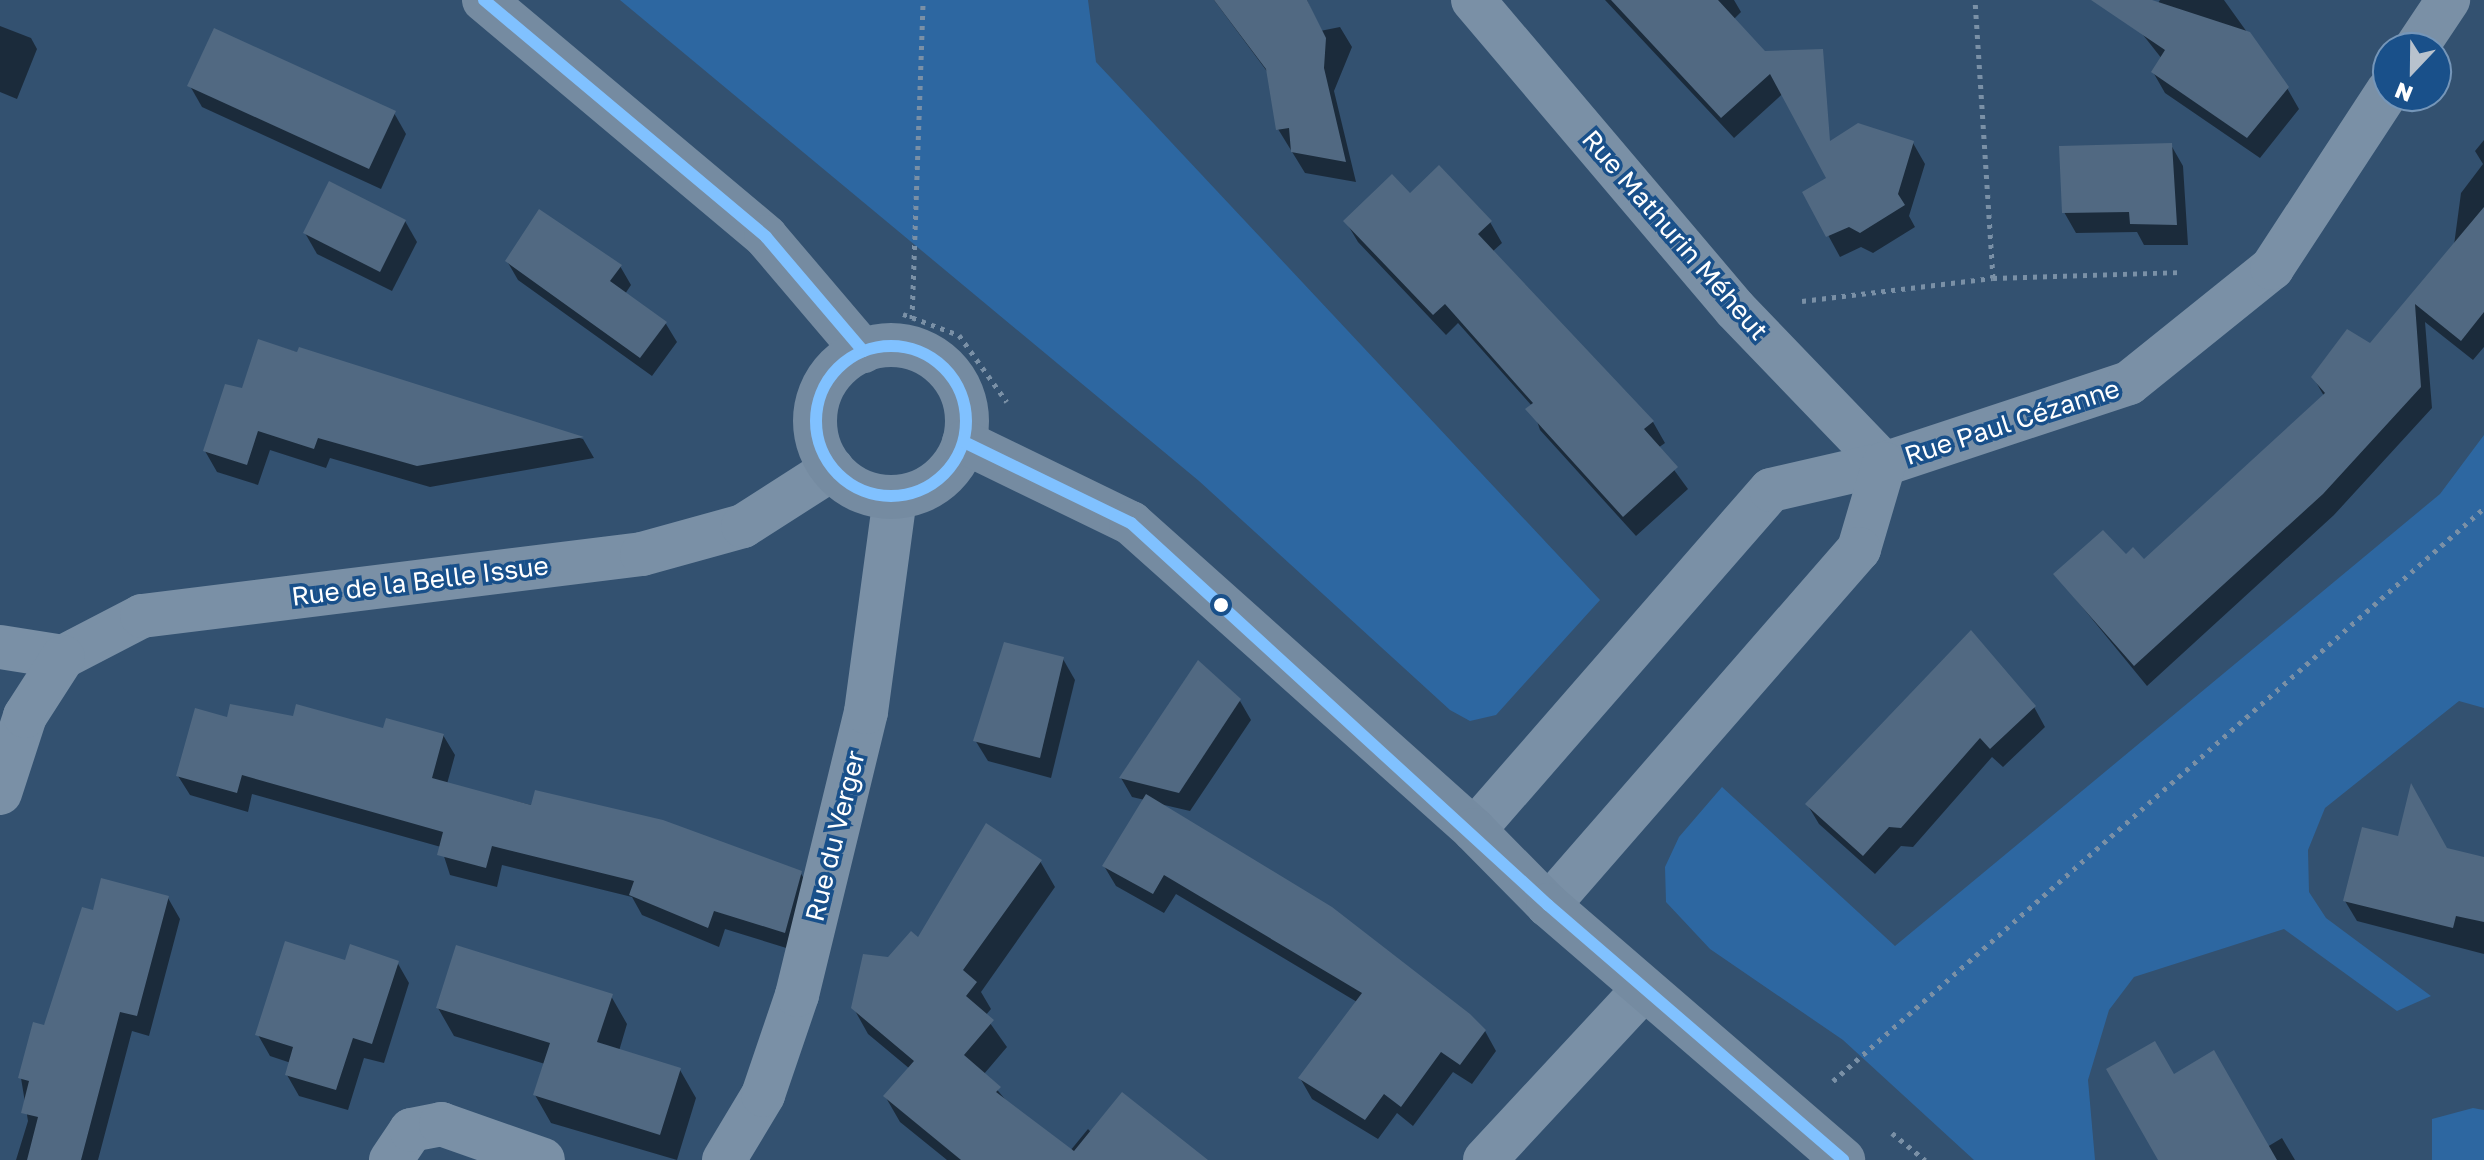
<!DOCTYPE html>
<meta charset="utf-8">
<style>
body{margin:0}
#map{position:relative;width:2484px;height:1160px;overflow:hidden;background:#335170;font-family:"Golos Text",sans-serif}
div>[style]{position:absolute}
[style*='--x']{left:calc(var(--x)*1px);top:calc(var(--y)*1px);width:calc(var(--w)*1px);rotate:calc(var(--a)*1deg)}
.green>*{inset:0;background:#2d67a1}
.shadow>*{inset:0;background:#0007}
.building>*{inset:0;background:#516982}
.path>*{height:5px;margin-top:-2.5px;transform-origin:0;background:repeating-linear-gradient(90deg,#7a90a6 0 4px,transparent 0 10px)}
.street>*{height:44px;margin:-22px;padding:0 22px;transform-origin:22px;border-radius:22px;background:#7a90a6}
.secondary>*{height:44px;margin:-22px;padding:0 22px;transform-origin:22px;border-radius:22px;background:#758ba1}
.secondary>.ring{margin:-22px;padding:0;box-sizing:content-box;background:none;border:44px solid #758ba1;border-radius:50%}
.bus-1>*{height:12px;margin:-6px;padding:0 6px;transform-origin:6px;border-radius:6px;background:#80c1ff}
.bus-1>.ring{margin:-6px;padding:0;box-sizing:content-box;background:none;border:12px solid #80c1ff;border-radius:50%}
.dots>*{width:22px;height:22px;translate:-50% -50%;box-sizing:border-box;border:4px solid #19508a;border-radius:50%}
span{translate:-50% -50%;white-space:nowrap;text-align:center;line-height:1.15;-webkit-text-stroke:7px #19508a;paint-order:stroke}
.street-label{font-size:26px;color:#fff}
.north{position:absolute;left:2372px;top:32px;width:80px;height:80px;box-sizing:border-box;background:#19508a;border:2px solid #7596b9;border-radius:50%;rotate:202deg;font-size:22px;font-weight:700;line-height:32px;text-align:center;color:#fff}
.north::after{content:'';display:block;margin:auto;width:28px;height:36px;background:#b8c2cd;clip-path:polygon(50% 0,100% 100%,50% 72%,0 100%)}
</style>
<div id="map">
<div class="green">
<div style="clip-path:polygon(620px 0,1088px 0,1096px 62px,1600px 600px,1496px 715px,1470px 721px,1450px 710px,1199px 481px)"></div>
<div style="clip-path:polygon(2484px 435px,2484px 708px,2459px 701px,2325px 808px,2308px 850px,2309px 892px,2326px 918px,2431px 996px,2397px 1011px,2284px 929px,2134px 977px,2109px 1010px,2088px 1080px,2095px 1160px,1974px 1160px,1843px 1040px,1710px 949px,1666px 902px,1665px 867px,1679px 837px,1722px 787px,1895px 946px,2440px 494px)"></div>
<div style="clip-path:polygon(2473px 1108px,2484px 1110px,2484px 1160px,2432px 1160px,2432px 1119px)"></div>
</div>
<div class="shadow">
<div style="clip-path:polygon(1214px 0,1307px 0,1320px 31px,1340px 27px,1352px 47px,1334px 91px,1356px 182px,1305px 173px,1278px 129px,1269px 74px)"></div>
<div style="clip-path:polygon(1605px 0,1734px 0,1741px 12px,1733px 20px,1789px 88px,1734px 138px)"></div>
<div style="clip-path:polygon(2160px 0,2224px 0,2287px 88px,2299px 109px,2260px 158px,2165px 93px,2153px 72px,2162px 59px,2140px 31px)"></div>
<div style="clip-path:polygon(0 26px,31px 38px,37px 49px,17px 99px,0 92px)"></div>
<div style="clip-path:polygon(190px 86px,394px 113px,406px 134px,381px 189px,202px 107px)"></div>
<div style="clip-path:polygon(2484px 140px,2484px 347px,2473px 360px,2425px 322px,2432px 408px,2334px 515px,2147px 686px,2056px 575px,2126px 557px,2144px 562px,2324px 396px,2313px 377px,2370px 345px,2454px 245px,2461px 193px,2483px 164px,2475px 151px)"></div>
<div style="clip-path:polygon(1913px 143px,1925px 164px,1909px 216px,1915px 227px,1873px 253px,1861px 247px,1840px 257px,1805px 193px)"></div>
<div style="clip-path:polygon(2171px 145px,2183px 166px,2188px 245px,2144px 245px,2137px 232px,2076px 233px,2064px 212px)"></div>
<div style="clip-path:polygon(1410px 196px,1490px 222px,1502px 243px,1492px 252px,1653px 422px,1665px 443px,1658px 448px,1688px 489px,1636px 536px,1540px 430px,1532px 406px,1458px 323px,1446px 335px,1358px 242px,1346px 222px)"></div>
<div style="clip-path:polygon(405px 221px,417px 242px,392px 291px,317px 254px,305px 233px)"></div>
<div style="clip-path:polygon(507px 261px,620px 266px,631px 285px,625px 294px,666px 324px,677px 342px,652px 376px,518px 280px)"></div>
<div style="clip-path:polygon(260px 341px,583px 439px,594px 458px,430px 487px,330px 458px,326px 468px,270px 450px,258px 485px,217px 472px,205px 451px,243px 391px)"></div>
<div style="clip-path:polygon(1063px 659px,1075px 680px,1051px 778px,988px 761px,975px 740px)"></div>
<div style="clip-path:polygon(1240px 701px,1251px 720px,1190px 811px,1160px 804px,1485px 1031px,1496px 1051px,1472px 1084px,1453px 1072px,1413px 1126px,1397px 1113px,1378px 1139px,1312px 1099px,1300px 1078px,1357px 1002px,1176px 894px,1164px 913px,1116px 886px,1104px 866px,1145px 800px,1132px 797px,1121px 778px)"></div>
<div style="clip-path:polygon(2034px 707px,2045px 727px,2003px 767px,1992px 757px,1913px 847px,1901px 846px,1875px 874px,1819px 824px,1807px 804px)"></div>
<div style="clip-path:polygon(229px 719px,443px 735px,455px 755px,447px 784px,800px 872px,812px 892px,796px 951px,725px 929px,719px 947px,642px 915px,632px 897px,502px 865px,497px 887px,450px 875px,441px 847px,252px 794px,248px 812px,190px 795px,178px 776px)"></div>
<div style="clip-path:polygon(2446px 850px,2484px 860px,2484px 954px,2357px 921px,2345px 901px)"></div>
<div style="clip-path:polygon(1040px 861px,1055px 887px,981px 992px,991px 1009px,985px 1016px,1007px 1047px,984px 1074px,1009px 1104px,1070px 1151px,1088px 1129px,1118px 1160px,947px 1160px,900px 1122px,885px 1096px,910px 1069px,868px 1034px,853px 1007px,889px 959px)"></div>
<div style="clip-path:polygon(168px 898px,180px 919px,149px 1036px,132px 1031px,98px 1160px,16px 1160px,28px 1121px,21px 1078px,94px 913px)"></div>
<div style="clip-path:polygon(397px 962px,409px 983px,384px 1063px,364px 1058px,348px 1110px,299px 1096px,287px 1075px,291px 1063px,270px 1056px,258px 1035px,346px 963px)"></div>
<div style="clip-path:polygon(611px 996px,627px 1024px,619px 1051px,680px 1070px,696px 1098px,677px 1160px,551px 1123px,535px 1095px,545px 1064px,454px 1036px,438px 1008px)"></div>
<div style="clip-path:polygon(2173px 1077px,2267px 1147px,2282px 1138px,2295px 1160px,2160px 1160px)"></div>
</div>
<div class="building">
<div style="clip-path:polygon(1214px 0,1307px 0,1326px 38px,1324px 68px,1346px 162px,1291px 152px,1289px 128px,1276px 130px,1266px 69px)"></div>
<div style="clip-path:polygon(1611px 0,1718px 0,1765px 51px,1823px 49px,1830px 141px,1858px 123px,1914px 141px,1898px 194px,1905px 205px,1860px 233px,1849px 227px,1826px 237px,1802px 192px,1826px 178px,1770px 74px,1721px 118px)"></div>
<div style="clip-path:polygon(2091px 0,2152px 0,2250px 32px,2289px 87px,2247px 138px,2151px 72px,2165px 50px)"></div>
<div style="clip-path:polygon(214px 28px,396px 111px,369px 169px,187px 86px)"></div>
<div style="clip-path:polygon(2172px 143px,2177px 225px,2130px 224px,2129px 212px,2062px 213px,2059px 146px)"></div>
<div style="clip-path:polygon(1439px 165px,1492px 221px,1478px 234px,1654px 421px,1644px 429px,1678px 467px,1623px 517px,1525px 409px,1533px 403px,1445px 304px,1433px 315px,1343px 221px,1392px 174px,1410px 193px)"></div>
<div style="clip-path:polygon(329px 181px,406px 220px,380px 272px,303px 233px)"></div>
<div style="clip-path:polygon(2484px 207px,2484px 312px,2461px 341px,2415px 304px,2421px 387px,2323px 494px,2134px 666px,2053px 574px,2103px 530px,2126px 554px,2133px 547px,2144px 559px,2325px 393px,2311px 377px,2347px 329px,2370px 343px)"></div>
<div style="clip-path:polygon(539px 209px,622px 265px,610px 281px,667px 322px,640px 358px,505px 261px)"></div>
<div style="clip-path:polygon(258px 339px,297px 352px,299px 347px,584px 437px,417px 466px,318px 438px,314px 449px,258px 431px,247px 465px,203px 451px,225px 384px,242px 388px)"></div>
<div style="clip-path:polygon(1971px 630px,2036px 706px,1990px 749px,1980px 738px,1901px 828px,1889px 827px,1863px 856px,1805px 804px)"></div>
<div style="clip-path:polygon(1004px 642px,1064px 657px,1040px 758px,973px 741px)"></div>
<div style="clip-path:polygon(1198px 660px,1241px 699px,1179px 793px,1119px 778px)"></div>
<div style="clip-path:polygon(230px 704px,293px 716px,296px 704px,383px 728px,386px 718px,444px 734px,432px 778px,531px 805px,535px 790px,663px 820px,802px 871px,785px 933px,714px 911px,708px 928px,629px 895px,634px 881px,492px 846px,486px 868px,437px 855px,443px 832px,242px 775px,237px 793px,176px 776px,195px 708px,227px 717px)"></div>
<div style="clip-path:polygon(2411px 783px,2447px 848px,2484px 857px,2484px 922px,2456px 916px,2453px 928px,2343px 901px,2362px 827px,2398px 836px)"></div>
<div style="clip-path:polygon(1146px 794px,1332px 907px,1470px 1014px,1486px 1030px,1460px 1065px,1441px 1052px,1401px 1107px,1384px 1094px,1365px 1120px,1298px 1078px,1362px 993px,1164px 875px,1153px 894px,1102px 866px)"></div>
<div style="clip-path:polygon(986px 823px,1042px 860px,963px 970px,977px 982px,966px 996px,994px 1020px,964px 1055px,1001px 1087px,996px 1092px,1074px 1151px,1122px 1092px,1208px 1160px,961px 1160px,883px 1096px,914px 1061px,851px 1008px,863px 954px,888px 957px,911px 931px,918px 937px)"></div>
<div style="clip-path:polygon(101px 878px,169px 896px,137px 1016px,120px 1012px,81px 1160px,27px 1160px,38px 1117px,21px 1113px,29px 1081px,18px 1078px,33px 1022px,44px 1025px,82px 907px,93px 910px)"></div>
<div style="clip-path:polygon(285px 941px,345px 960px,350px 944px,399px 961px,372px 1044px,353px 1038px,336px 1090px,285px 1075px,293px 1047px,255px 1035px)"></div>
<div style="clip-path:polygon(456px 945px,613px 994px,597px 1042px,681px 1068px,660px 1135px,533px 1095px,550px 1043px,436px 1008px)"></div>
<div style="clip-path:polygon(2155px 1041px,2174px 1074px,2214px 1050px,2277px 1160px,2158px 1160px,2106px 1069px)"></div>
</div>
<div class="path">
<div style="--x:1993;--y:278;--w:187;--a:-1.8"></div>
<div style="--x:1802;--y:301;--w:192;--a:-6.9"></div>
<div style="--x:1993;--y:278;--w:279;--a:-93.7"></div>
<div style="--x:903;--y:314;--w:60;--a:20.6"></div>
<div style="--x:959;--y:335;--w:82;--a:54.4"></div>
<div style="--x:912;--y:319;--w:319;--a:-88"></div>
<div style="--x:1833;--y:1081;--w:867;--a:-41.35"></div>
<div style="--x:1892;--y:1133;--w:43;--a:39.3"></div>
</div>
<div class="street">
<div style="--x:1473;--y:0;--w:405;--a:49.7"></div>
<div style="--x:1735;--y:309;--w:215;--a:46.1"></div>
<div style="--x:1884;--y:464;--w:258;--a:-18.3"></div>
<div style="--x:2129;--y:383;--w:184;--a:-38.8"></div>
<div style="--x:2272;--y:268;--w:212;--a:-56.8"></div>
<div style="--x:2416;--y:48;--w:58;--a:-56.3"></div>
<div style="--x:0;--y:647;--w:64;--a:9"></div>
<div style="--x:63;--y:657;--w:89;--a:-27.4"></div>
<div style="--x:142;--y:616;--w:504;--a:-7.07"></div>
<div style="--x:642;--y:554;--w:105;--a:-15.5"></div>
<div style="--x:743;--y:526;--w:106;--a:-32.6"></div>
<div style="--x:0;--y:793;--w:81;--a:-72"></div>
<div style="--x:25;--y:716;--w:70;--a:-57.2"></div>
<div style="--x:1474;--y:830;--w:451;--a:-48.9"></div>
<div style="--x:1771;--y:490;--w:116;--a:-13"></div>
<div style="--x:1884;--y:464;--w:89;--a:106.4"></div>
<div style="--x:1859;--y:549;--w:473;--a:131.1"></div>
<div style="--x:391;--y:1160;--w:36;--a:-56"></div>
<div style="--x:411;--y:1130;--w:31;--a:-11"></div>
<div style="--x:441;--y:1124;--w:108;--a:19.4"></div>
<div style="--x:724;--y:1160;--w:76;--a:-59"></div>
<div style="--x:763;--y:1095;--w:106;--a:-71.2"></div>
<div style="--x:797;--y:995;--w:291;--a:-76.3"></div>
<div style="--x:866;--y:712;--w:217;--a:-82.3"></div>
<div style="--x:1485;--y:1160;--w:232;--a:-47.1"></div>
</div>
<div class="secondary">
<div style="--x:484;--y:0;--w:368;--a:40"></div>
<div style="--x:766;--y:237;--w:150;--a:49.6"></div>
<div class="ring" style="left:815px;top:345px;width:108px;height:108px"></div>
<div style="--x:964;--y:442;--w:186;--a:25.9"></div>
<div style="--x:1131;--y:523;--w:460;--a:41.8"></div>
<div style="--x:1474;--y:830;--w:105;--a:45.4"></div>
<div style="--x:1548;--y:905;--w:390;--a:40.8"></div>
</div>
<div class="bus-1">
<div style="--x:484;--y:0;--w:368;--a:40"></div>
<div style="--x:766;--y:237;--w:150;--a:49.6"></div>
<div class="ring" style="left:816px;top:346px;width:138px;height:138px"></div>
<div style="--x:964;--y:442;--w:186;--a:25.9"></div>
<div style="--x:1131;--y:523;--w:566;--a:42.49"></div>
<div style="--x:1548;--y:905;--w:390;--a:40.8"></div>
</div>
<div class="dots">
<div style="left:1221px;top:605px;background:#fff"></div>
</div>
<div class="street-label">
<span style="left:1675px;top:235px;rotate:49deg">Rue Mathurin Méheut</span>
<span style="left:2012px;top:422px;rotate:-18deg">Rue Paul Cézanne</span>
<span style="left:420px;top:581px;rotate:-7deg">Rue de la Belle Issue</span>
<span style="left:835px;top:836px;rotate:-76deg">Rue du Verger</span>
</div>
<div class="north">N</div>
</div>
